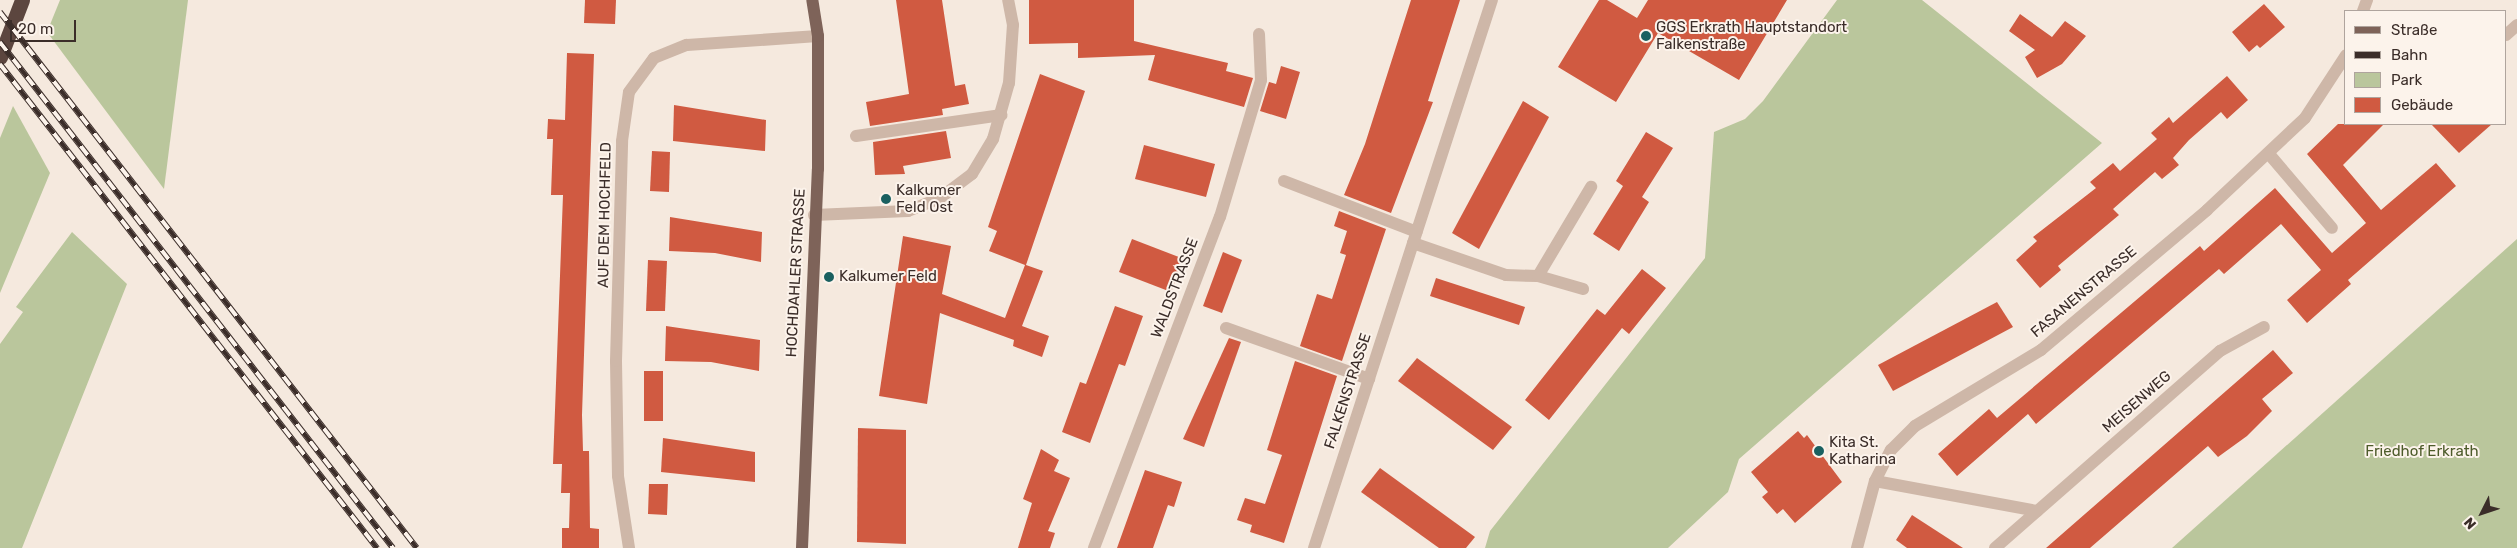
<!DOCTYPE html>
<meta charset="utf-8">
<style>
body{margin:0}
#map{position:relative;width:2517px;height:548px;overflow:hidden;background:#f5e9de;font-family:Rubik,sans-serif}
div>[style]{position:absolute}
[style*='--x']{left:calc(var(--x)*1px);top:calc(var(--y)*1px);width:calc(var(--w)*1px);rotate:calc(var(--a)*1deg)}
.green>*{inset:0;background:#bac69c}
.building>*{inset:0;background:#d05a41}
.minor>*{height:12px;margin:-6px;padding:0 6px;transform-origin:6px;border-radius:6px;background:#ceb7a8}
.major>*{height:12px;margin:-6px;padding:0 6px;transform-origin:6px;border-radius:6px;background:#7e6359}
.highway>*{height:15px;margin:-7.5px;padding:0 7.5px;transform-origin:7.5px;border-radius:7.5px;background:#5c463f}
.rail>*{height:5.5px;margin-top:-2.75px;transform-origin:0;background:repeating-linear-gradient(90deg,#fcf3eb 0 11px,#3b2d29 0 22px);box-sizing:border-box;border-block:1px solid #3b2d29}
.dots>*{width:14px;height:14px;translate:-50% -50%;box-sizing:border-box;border:2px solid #fcf3eb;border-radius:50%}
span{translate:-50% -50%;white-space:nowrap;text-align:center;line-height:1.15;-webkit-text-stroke:4px #fcf3eb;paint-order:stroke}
.poi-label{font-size:15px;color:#3b2d29}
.left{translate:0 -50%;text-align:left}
.street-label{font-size:15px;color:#3b2d29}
.park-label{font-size:15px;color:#4d5b2a}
.legend{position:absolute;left:2344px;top:10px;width:162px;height:115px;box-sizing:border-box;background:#fcf3eb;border:1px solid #afa49d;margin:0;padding:6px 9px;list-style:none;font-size:15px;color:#3b2d29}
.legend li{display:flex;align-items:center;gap:10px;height:25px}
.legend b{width:25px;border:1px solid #afa49d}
.north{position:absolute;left:2457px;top:488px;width:50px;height:50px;-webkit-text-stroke:4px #fcf3eb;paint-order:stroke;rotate:229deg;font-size:14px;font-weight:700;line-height:20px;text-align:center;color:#3b2d29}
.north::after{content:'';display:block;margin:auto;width:18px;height:22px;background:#3b2d29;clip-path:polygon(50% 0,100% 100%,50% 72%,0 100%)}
.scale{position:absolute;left:10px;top:20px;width:66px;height:22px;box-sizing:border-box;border:2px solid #3b2d29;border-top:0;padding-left:6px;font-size:15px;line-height:18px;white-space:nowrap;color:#3b2d29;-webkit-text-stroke:4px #fcf3eb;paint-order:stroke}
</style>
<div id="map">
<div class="green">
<div style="clip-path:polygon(60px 0,188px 0,164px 189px,47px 32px)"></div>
<div style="clip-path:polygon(1837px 0,1922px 0,2102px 143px,1739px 459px,1728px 492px,1668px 548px,1485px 548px,1490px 531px,1705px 258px,1714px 132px,1745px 119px,1763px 101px)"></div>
<div style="clip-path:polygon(13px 106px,50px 173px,0 293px,0 138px)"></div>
<div style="clip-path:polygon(72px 232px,127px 284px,22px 548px,0 548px,0 344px,23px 312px,16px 307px)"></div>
<div style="clip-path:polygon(2517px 239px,2517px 548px,2172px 548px)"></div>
</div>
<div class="building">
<div style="clip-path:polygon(585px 0,616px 0,615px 24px,584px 23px)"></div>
<div style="clip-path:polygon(896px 0,942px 0,955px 86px,965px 84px,969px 104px,942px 109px,943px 115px,870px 126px,866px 102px,909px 94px)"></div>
<div style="clip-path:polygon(1029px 0,1134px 0,1134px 41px,1228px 63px,1226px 71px,1253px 78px,1244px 107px,1148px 80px,1155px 55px,1078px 58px,1078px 43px,1029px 44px)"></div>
<div style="clip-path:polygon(1411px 0,1460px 0,1428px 101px,1433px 102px,1391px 213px,1344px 195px,1365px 144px)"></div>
<div style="clip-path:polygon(1599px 0,1607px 0,1637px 18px,1648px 0,1787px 0,1739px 80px,1658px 33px,1616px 102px,1558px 67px)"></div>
<div style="clip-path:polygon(2264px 4px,2285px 27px,2260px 48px,2257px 45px,2249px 52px,2232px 32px)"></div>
<div style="clip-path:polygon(2020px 14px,2052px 37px,2065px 21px,2086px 36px,2062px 64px,2037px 78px,2025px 57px,2035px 50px,2009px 31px)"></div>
<div style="clip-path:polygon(567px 53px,594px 54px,582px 415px,583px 451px,589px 451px,590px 528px,599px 529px,599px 548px,562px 548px,562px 528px,569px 528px,570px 493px,561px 493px,562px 464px,553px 464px,563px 195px,551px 195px,553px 139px,547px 139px,548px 119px,565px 120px)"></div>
<div style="clip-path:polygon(1281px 66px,1300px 72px,1286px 119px,1260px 111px,1269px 82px,1276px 84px)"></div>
<div style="clip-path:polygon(1040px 74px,1085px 91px,1026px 265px,1043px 271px,1022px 326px,1049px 336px,1042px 357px,1013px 346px,1014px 340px,940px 313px,927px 404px,879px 396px,903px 236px,951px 246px,942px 294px,1005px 318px,1025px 265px,989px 251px,997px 231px,988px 227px)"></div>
<div style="clip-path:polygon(2227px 76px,2248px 100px,2227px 119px,2221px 112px,2189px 140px,2173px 158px,2179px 165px,2162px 179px,2155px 172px,2113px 209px,2119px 215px,2058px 266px,2061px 270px,2040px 288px,2016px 260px,2037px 241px,2033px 237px,2096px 188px,2090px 182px,2113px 163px,2120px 171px,2157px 139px,2151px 133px,2169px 117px,2173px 123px)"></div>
<div style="clip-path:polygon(1523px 101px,1549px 117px,1479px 249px,1452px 233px)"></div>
<div style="clip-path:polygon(674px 105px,766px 120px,765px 151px,673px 141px)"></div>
<div style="clip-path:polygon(2338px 124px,2384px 124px,2343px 165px,2381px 210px,2436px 163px,2456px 186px,2348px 280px,2351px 284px,2307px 323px,2287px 300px,2321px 270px,2281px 224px,2224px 274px,2219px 269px,2036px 424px,2028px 414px,1957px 476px,1938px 454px,1989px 409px,1997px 418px,2200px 246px,2204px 251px,2275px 188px,2332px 253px,2366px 223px,2307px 154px)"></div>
<div style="clip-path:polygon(2431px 124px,2492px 124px,2459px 153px)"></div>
<div style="clip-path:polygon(946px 131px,951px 158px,903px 166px,905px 174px,875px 175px,873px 142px)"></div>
<div style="clip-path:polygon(1646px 132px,1673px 148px,1642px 197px,1649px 202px,1619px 251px,1593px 234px,1623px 186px,1616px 181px)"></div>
<div style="clip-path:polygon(1144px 145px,1215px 164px,1206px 197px,1135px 179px)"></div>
<div style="clip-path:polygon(652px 151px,670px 152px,669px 192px,650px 191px)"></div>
<div style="clip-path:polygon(1339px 211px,1386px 229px,1342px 361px,1300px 346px,1317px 294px,1332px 299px,1346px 255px,1340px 253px,1347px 231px,1334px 226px)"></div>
<div style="clip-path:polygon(670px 217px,762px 232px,761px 262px,715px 253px,669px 251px)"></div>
<div style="clip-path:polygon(1132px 239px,1184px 259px,1171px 292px,1119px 272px)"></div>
<div style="clip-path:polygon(1223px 252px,1242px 260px,1222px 313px,1203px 306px)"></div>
<div style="clip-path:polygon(648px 260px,667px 261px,665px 311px,646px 311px)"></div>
<div style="clip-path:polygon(1642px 269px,1666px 288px,1629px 334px,1622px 328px,1549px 420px,1525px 400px,1597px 309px,1605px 315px)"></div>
<div style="clip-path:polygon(1436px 278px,1525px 307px,1519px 325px,1430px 296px)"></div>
<div style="clip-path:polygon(1997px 302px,2013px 327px,1893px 391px,1878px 365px)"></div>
<div style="clip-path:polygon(1115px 306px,1143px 316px,1125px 366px,1119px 364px,1090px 443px,1062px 432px,1080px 382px,1086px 384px)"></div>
<div style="clip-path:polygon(666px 326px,760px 340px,759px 371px,711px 362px,665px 361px)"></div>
<div style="clip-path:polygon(1229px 338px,1241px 342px,1204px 447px,1183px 439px)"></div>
<div style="clip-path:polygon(2273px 350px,2293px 373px,2262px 399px,2272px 411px,2247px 436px,2218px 457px,2208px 446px,2090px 548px,2046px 548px)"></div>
<div style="clip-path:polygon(1417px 358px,1512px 427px,1493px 450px,1398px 381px)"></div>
<div style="clip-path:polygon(1295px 361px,1337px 376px,1284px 543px,1250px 532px,1252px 525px,1237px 520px,1245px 498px,1265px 504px,1282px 455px,1267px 450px)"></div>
<div style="clip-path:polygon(644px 371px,663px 371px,663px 421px,644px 421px)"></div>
<div style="clip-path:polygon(858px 428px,906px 430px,906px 544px,857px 542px)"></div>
<div style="clip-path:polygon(1798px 431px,1804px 438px,1807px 435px,1842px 482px,1795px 523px,1783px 509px,1777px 514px,1762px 497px,1768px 492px,1751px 472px)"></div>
<div style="clip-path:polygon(663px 438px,755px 452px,755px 482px,661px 472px)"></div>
<div style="clip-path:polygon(1041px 449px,1059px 460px,1054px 471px,1070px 478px,1048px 531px,1055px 533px,1050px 548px,1018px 548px,1032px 503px,1023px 499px)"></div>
<div style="clip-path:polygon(1380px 468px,1475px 537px,1466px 548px,1439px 548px,1361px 492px)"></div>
<div style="clip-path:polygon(1145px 470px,1182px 482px,1174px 507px,1168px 505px,1153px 548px,1117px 548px)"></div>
<div style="clip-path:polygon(649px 484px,668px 484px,667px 515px,648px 514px)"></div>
<div style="clip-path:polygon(1912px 515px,1963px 548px,1907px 548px,1896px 540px)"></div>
</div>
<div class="minor">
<div style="--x:2363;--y:11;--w:12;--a:-70"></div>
<div style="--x:2506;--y:35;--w:15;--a:-42"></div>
<div style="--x:856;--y:136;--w:147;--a:-8.2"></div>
<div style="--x:2269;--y:154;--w:97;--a:49.6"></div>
<div style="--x:1284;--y:181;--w:142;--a:21"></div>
<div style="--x:814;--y:215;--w:94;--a:-2.4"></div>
<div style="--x:908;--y:211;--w:35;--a:-22"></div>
<div style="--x:940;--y:198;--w:40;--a:-37"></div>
<div style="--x:972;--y:174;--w:41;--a:-59"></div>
<div style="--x:993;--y:139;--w:58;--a:-74.1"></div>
<div style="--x:1009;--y:83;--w:58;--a:-86.1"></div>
<div style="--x:1013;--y:25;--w:25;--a:-101"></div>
<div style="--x:1413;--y:243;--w:98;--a:19"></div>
<div style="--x:1506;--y:275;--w:32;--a:2"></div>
<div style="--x:1538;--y:276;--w:47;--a:16.1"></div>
<div style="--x:1538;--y:276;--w:104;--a:-59.2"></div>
<div style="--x:1226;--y:328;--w:152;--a:19.6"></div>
<div style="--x:1875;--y:481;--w:165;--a:10.5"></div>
<div style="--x:629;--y:548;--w:73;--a:-98.7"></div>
<div style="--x:618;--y:476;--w:115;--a:-91"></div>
<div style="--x:616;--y:361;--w:220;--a:-88.4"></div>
<div style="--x:622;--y:141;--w:49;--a:-81.9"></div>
<div style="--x:629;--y:92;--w:42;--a:-53.7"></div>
<div style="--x:654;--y:58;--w:35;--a:-22"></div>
<div style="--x:687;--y:45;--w:131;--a:-3.9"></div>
<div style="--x:1094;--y:548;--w:354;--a:-69.2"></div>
<div style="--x:1220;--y:217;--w:143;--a:-73.3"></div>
<div style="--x:1261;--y:80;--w:46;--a:-92.5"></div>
<div style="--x:1314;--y:548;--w:576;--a:-72.01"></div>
<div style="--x:1857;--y:548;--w:69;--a:-75"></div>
<div style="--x:1875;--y:481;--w:35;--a:-63"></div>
<div style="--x:1891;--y:450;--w:34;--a:-45"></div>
<div style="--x:1915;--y:426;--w:147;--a:-31.1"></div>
<div style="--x:2041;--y:350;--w:217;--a:-40.1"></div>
<div style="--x:2207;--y:210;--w:134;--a:-43.2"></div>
<div style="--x:2305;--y:118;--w:75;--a:-56.9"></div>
<div style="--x:1995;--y:548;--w:299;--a:-41.2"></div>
<div style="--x:2220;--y:351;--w:50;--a:-28.6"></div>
</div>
<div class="major">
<div style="--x:802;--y:548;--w:379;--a:-87.6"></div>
<div style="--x:818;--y:169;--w:133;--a:-90"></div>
<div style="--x:818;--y:36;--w:36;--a:-99"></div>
</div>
<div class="highway">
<div style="--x:0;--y:57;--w:61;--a:-68.9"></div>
</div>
<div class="rail">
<div style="--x:0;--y:12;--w:679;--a:52.12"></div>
<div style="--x:0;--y:42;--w:641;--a:52.16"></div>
<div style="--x:0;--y:64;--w:614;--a:52.08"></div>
</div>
<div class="dots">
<div style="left:1646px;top:36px;background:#1a6060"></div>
<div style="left:886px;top:199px;background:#1a6060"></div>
<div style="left:829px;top:277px;background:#1a6060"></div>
<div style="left:1819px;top:451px;background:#1a6060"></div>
</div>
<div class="poi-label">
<span class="left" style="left:1656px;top:36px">GGS Erkrath Hauptstandort<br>Falkenstraße</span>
<span class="left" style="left:896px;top:199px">Kalkumer<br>Feld Ost</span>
<span class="left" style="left:839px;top:277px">Kalkumer Feld</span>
<span class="left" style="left:1829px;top:451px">Kita St.<br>Katharina</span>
</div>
<div class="street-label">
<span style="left:605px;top:215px;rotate:-89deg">AUF DEM HOCHFELD</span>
<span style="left:796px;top:273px;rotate:-87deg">HOCHDAHLER STRASSE</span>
<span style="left:1175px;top:288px;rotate:-69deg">WALDSTRASSE</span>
<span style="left:2084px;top:292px;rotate:-40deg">FASANENSTRASSE</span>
<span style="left:1348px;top:391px;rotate:-72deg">FALKENSTRASSE</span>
<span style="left:2137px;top:402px;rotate:-41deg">MEISENWEG</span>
</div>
<div class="park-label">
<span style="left:2422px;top:452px">Friedhof Erkrath</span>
</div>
<ul class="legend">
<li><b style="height:6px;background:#7e6359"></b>Straße</li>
<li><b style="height:6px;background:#3b2d29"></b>Bahn</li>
<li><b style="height:14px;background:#bac69c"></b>Park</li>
<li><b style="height:14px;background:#d05a41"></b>Gebäude</li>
</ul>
<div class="north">N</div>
<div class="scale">20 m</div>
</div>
